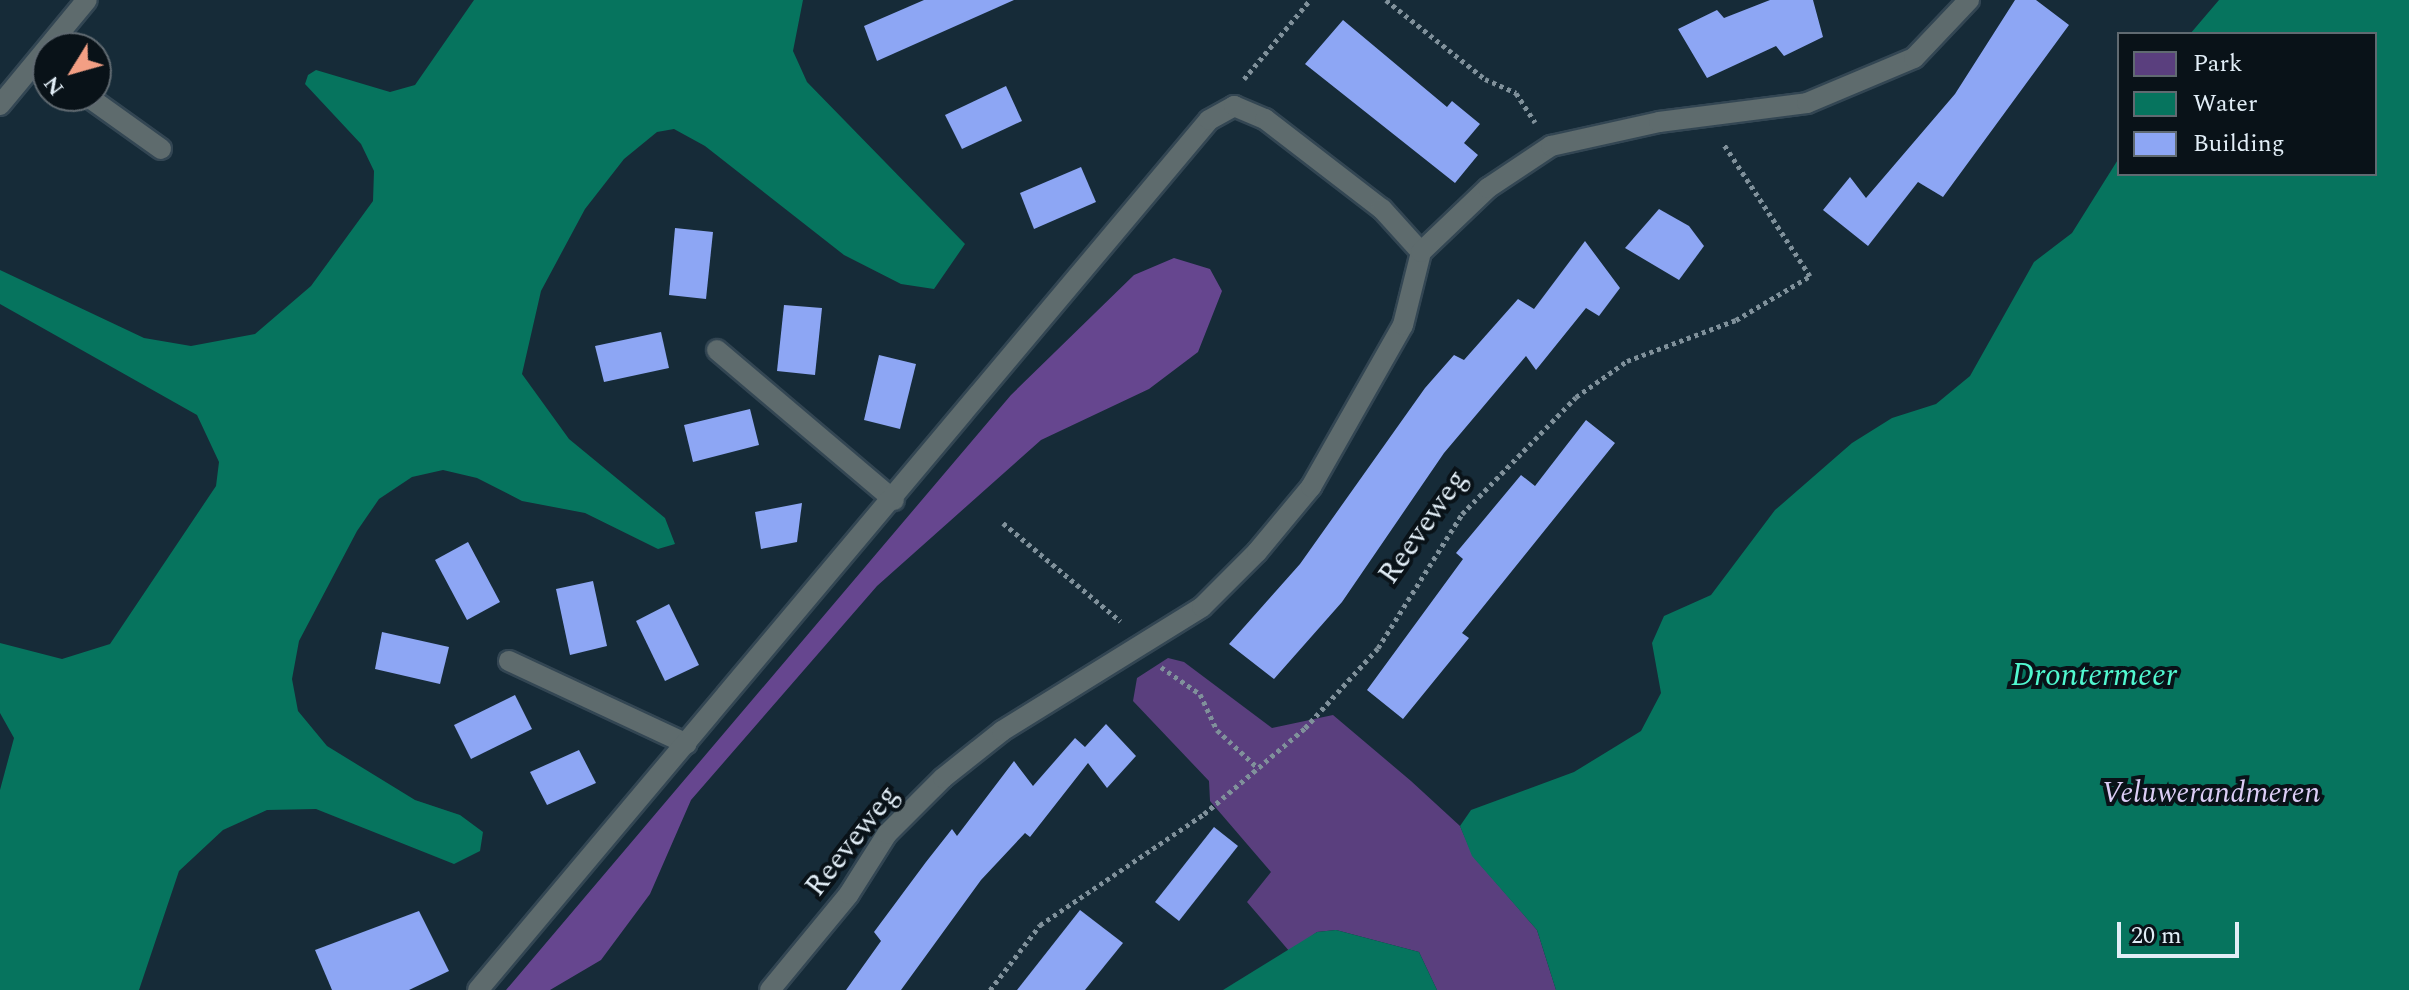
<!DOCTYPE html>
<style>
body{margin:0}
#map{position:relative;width:2409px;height:990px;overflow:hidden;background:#162b38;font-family:Spectral,serif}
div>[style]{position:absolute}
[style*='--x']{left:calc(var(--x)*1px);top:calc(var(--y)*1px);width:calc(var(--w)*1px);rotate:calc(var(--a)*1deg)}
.green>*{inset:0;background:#5a3f7e}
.forest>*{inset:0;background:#66468f}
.water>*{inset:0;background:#06745e}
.building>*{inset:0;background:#8da6f4}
.path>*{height:5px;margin-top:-2.5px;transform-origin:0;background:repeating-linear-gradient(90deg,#80919b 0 4px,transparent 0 8px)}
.roads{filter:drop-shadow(2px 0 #334653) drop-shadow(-2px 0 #334653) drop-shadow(0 2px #334653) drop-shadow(0 -2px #334653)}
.lane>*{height:20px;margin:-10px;padding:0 10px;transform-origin:10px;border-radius:10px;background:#5e6b6d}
span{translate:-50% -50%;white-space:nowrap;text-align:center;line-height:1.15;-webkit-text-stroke:8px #091218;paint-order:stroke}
.street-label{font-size:30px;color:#e2eef7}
.park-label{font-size:30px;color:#dccdf6;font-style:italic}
.water-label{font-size:32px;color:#51f8d0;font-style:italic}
.legend{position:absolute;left:2117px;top:32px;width:260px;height:144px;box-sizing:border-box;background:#091218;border:2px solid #606a71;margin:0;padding:10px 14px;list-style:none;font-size:24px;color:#e2eef7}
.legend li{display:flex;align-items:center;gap:16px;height:40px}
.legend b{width:40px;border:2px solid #606a71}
.north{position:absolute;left:32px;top:32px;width:80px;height:80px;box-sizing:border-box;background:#091218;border:2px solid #606a71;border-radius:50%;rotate:233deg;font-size:22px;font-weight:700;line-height:32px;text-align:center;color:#e2eef7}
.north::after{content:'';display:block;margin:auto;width:28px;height:36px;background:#f39f84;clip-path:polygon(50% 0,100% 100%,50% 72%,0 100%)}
.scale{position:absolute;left:2117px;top:922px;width:122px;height:36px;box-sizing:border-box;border:4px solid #e2eef7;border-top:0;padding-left:10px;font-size:24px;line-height:28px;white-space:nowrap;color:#e2eef7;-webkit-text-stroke:6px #091218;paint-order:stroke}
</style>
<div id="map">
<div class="green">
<div style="clip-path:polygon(1168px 658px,1184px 662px,1272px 728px,1333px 715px,1411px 781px,1460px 826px,1473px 856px,1537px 930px,1556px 990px,1437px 990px,1419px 952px,1336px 930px,1317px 932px,1290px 952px,1247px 902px,1271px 872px,1210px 801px,1209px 781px,1133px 701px,1137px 678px)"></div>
</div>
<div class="forest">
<div style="clip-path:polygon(1174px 258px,1210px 269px,1222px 291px,1198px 352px,1149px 389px,1041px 440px,877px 586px,691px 800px,650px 894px,601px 960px,550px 990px,506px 990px,1011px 395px,1134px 275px)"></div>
</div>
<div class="water">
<div style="clip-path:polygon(474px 0,803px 0,793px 51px,807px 82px,965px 244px,934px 289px,901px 284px,844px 255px,705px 146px,674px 129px,657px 132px,624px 159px,585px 209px,541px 291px,522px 374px,569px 439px,665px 518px,675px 544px,658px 549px,585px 513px,522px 501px,477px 478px,443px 470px,412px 477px,379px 499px,357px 531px,299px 641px,292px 679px,298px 711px,327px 746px,415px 800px,460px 815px,483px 832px,480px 851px,454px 864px,316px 809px,267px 810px,223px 830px,179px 871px,139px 990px,0 990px,0 790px,14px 738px,0 713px,0 643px,62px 659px,110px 644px,216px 486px,219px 462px,197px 415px,0 304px,0 270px,144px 338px,191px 346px,255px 334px,311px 286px,373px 201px,374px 171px,361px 144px,305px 84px,308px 75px,316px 70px,390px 92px,415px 85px)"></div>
<div style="clip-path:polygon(2219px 0,2409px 0,2409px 990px,1556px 990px,1537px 930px,1472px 856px,1460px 826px,1471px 810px,1574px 772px,1641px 731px,1661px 693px,1652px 643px,1664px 616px,1711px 595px,1775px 510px,1852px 443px,1892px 418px,1936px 404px,1970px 376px,2034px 262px,2072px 233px,2119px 158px,2119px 174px,2375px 174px,2375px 34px,2190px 34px)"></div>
<div style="clip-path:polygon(1336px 930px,1419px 952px,1437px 990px,1223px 990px,1317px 932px)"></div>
</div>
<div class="building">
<div style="clip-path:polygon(924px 0,1014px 0,877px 61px,864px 26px)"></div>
<div style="clip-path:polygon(1770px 0,1813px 0,1823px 37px,1784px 56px,1776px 46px,1707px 78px,1678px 29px,1717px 10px,1724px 18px)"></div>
<div style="clip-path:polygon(2015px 0,2036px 0,2069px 25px,1943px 197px,1918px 182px,1868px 246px,1823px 210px,1850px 177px,1866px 198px,1955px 94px)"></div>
<div style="clip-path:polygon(1343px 20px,1447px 107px,1452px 101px,1480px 124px,1464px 143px,1478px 155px,1455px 183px,1305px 64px)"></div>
<div style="clip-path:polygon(1006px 86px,1022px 121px,962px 149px,945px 115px)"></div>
<div style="clip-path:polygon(1081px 167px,1096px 202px,1034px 229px,1020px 193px)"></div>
<div style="clip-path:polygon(1659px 209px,1689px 226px,1704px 246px,1679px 280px,1625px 248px)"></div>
<div style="clip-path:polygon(675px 228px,713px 232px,706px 299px,669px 295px)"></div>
<div style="clip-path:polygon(1585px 241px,1620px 288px,1599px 316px,1586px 308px,1536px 370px,1526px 356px,1444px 453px,1342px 602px,1274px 679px,1229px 644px,1300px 564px,1425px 388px,1454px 355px,1464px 360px,1518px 299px,1534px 309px)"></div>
<div style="clip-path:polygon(784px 305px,822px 308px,815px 375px,777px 371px)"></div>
<div style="clip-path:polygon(661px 332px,669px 368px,604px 382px,595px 346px)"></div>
<div style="clip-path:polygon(879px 355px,916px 364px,900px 429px,864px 420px)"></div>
<div style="clip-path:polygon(750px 409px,759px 445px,693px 462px,684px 425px)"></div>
<div style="clip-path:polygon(1586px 420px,1615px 443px,1462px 633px,1469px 638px,1403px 719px,1367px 690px,1463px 559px,1456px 553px,1521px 475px,1535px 486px)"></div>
<div style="clip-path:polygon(802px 503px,797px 542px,761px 549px,755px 512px)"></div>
<div style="clip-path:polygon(468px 542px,500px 602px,467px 620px,435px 560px)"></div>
<div style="clip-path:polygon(593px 581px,607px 646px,570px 655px,556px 589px)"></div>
<div style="clip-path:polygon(669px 604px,699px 665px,665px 681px,636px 621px)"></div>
<div style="clip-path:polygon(382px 632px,449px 647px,440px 684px,375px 669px)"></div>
<div style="clip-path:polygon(515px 695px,532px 729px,471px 759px,454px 725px)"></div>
<div style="clip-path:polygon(1106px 724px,1136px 756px,1107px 788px,1088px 763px,1030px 837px,1025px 833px,981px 880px,901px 990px,846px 990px,881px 941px,874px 932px,926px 862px,952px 829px,957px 836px,1014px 761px,1033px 786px,1075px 738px,1085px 747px)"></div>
<div style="clip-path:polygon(579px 750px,596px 783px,547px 805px,530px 772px)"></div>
<div style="clip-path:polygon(1214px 827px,1238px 846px,1179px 921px,1155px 902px)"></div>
<div style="clip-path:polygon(1080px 910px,1123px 943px,1085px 990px,1017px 990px)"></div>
<div style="clip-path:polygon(419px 911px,449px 971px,409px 990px,332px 990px,315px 950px)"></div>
</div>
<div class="path">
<div style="--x:1386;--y:0;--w:127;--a:38.6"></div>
<div style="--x:1485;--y:79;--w:34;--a:24"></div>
<div style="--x:1516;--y:93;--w:35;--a:57"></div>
<div style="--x:1244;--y:79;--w:103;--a:-50.1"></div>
<div style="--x:1003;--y:523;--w:153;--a:39.9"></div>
<div style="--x:1161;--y:667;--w:47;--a:34.7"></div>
<div style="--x:1200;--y:694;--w:40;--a:65"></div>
<div style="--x:1217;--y:730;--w:56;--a:42.8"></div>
<div style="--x:990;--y:990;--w:82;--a:-52.4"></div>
<div style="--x:1040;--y:925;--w:198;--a:-34.1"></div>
<div style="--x:1204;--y:814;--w:133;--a:-40.4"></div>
<div style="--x:1305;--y:728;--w:108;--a:-47.6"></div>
<div style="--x:1378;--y:648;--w:158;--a:-57.9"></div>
<div style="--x:1462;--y:514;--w:163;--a:-45.7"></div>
<div style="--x:1576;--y:397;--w:62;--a:-35.2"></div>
<div style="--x:1627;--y:361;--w:116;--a:-20.6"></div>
<div style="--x:1736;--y:320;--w:86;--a:-30.7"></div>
<div style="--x:1810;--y:276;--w:159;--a:-123.2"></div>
</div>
<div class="roads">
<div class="lane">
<div style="--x:87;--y:96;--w:91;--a:35.6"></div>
<div style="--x:0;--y:105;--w:136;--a:-50.4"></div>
<div style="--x:717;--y:350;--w:232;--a:40.3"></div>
<div style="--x:509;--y:661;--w:196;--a:25"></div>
<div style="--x:478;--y:990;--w:1136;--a:-49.96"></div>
<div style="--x:1209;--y:120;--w:29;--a:-29"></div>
<div style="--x:1234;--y:106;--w:34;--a:23"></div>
<div style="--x:1265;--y:119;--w:148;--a:37.6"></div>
<div style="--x:1382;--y:209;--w:58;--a:47.8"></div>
<div style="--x:770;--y:990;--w:124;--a:-50.5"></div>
<div style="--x:849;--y:894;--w:71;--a:-57.7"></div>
<div style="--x:887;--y:834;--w:79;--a:-45"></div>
<div style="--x:943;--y:778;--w:75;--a:-38.5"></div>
<div style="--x:1002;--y:731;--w:235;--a:-31.8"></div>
<div style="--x:1202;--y:607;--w:78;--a:-45"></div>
<div style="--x:1257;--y:552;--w:85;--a:-50.3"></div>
<div style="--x:1311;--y:487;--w:186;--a:-60.4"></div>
<div style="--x:1403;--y:325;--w:75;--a:-76.1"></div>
<div style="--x:1421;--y:252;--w:93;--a:-43.7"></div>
<div style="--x:1488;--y:188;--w:76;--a:-33.7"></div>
<div style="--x:1551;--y:146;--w:111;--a:-12.5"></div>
<div style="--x:1659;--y:122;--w:149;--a:-7.3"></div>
<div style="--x:1807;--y:103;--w:116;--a:-22.8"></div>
<div style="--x:1914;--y:58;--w:80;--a:-46.5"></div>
</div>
</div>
<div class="street-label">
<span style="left:1423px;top:527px;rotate:-55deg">Reeveweg</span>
<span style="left:852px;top:841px;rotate:-52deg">Reeveweg</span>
</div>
<div class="park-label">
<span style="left:2211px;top:793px">Veluwerandmeren</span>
</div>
<div class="water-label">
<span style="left:2094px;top:676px">Drontermeer</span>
</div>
<ul class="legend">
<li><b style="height:22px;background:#5a3f7e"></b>Park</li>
<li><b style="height:22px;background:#06745e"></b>Water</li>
<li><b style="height:22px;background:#8da6f4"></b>Building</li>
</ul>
<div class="north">N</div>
<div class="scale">20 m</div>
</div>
